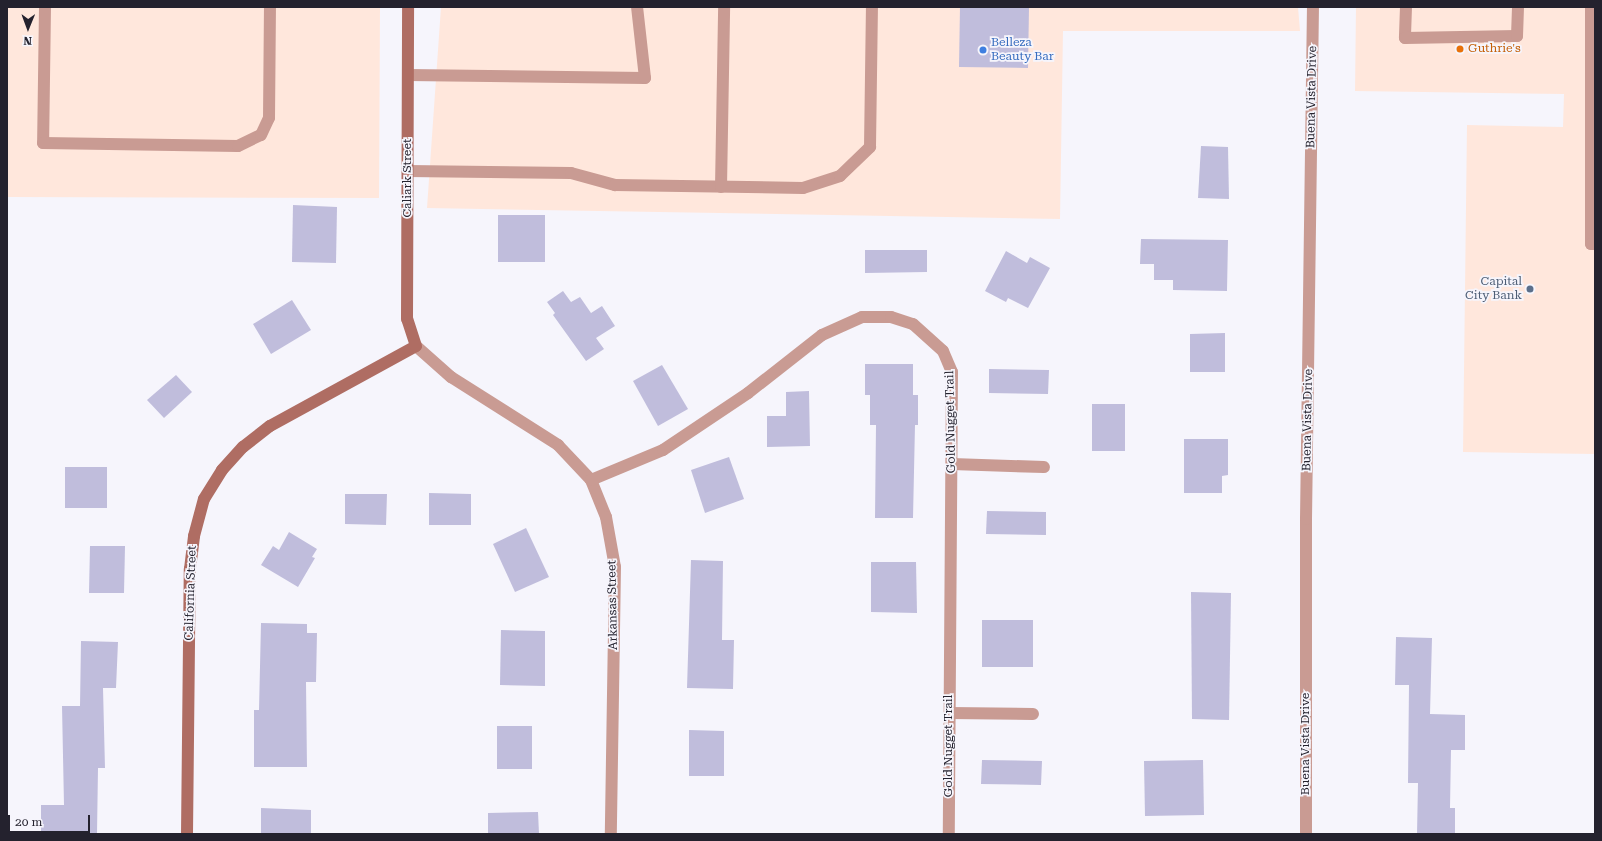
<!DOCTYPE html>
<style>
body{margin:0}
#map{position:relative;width:1602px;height:841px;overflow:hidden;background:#f6f5fc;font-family:"Roboto Serif",serif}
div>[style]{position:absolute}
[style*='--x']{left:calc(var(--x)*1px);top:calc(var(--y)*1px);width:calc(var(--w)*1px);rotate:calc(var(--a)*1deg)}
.commercial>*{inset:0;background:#ffe7dc}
.building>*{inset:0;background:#c0bddc}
.lane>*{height:12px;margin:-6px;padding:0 6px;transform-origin:6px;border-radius:6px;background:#c99b93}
.street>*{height:12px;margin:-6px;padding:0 6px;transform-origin:6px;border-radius:6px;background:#c99b93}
.secondary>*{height:12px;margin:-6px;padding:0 6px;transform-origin:6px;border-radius:6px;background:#af6d63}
.dots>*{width:11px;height:11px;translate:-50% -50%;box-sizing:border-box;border:2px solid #f6f5fc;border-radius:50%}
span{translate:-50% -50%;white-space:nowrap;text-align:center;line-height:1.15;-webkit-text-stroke:3.5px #f6f5fc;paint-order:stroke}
.shop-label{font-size:12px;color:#366cbe}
.left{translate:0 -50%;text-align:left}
.food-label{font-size:12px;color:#c56008}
.street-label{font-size:12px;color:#24222e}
.service-label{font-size:12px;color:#4e5e75}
.right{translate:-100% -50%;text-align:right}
.frame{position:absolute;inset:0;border:8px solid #24222e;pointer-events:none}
.north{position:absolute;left:8px;top:8px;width:40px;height:40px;-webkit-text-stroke:3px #f6f5fc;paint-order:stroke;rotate:181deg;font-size:11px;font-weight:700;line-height:16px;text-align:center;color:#24222e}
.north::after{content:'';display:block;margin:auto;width:14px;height:18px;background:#24222e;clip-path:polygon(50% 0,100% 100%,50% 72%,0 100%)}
.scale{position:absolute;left:8px;top:815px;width:82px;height:18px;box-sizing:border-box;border:2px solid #24222e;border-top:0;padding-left:5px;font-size:12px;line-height:14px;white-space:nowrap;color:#24222e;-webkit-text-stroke:3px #f6f5fc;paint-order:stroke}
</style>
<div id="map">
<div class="commercial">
<div style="clip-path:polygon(7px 7px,380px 7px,379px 198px,7px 197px)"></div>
<div style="clip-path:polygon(441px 7px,1298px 7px,1300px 31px,1063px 31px,1060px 219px,427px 208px)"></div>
<div style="clip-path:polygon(1356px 7px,1595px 7px,1595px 454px,1463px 452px,1467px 125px,1563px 127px,1564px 94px,1355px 91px)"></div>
</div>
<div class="building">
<div style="clip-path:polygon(960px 7px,1029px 7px,1028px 68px,959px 67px)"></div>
<div style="clip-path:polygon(1201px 146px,1228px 147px,1229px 199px,1198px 198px)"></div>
<div style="clip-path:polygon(293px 205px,337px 207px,336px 263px,292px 262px)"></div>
<div style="clip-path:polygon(498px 215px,545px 215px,545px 262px,498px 262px)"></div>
<div style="clip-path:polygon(1141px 239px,1228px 240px,1227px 291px,1173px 290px,1173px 280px,1154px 280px,1154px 264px,1140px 264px)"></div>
<div style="clip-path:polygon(865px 250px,927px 250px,927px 272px,865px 273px)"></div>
<div style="clip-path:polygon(1006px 251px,1027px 263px,1030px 257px,1050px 268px,1028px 308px,1008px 298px,1006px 302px,985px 291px)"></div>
<div style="clip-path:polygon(563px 291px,571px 302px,580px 297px,591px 313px,602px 306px,615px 326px,596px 338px,604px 349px,586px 361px,553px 315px,555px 313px,547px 302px)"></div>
<div style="clip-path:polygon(292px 300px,311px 330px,271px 354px,253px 324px)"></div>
<div style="clip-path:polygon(1225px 333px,1225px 372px,1190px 372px,1190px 334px)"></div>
<div style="clip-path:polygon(865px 364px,913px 364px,913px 395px,918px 395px,918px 425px,915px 425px,913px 518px,875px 518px,876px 425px,870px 425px,870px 395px,865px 395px)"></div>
<div style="clip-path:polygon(662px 365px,688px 409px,658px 426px,633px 381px)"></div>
<div style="clip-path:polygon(989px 369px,1049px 370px,1048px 394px,989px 393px)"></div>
<div style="clip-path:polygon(176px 375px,192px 392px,164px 418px,147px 400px)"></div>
<div style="clip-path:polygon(809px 391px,810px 446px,767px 447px,767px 416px,786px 416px,786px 392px)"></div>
<div style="clip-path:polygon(1092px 404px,1125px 404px,1125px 451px,1092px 451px)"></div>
<div style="clip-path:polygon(1184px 439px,1228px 439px,1228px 475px,1222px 476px,1222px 493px,1184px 493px)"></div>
<div style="clip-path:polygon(729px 457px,744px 499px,705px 513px,691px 470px)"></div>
<div style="clip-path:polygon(65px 467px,107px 467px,107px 508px,65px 508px)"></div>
<div style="clip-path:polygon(429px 493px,471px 494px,471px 525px,429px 525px)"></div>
<div style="clip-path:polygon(345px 494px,387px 494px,386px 525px,345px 524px)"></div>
<div style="clip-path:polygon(987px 511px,1046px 512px,1046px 535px,986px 534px)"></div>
<div style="clip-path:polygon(526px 528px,549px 577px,515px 592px,493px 544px)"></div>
<div style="clip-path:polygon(289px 532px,317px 549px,312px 557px,315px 558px,298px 587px,261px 565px,273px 546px,279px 550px)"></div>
<div style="clip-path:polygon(90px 546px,125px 546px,124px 593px,89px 593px)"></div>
<div style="clip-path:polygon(691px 560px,723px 561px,722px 640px,734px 640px,733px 689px,687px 688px)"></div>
<div style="clip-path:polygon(871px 562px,916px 562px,917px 613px,871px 612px)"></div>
<div style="clip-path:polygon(1191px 592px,1231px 593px,1229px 720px,1192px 719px)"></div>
<div style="clip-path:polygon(982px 620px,1033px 620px,1033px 667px,982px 667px)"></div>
<div style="clip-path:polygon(261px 623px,307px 624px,307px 633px,317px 633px,316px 682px,306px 682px,307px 767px,254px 767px,254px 710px,259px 710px)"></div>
<div style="clip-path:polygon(501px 630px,545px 631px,545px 686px,500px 685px)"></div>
<div style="clip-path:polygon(1396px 637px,1432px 638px,1430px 714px,1465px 715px,1465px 750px,1451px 750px,1450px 808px,1455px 808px,1455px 834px,1417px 834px,1418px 783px,1408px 783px,1409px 685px,1395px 685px)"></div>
<div style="clip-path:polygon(81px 641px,118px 642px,116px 688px,103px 688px,105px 768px,98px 768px,97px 834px,41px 834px,41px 805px,64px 805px,62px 706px,80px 706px)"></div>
<div style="clip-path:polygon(497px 726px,532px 726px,532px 769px,497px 769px)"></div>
<div style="clip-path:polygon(689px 730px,724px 731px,724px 776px,689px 776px)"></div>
<div style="clip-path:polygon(982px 760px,1042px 761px,1041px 785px,981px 784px)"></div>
<div style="clip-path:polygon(1203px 760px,1204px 815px,1145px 816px,1144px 761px)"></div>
<div style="clip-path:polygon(261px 808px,311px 810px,311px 834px,261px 834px)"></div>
<div style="clip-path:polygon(538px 812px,539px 834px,488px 834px,488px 813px)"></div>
</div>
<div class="lane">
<div style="--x:45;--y:7;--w:136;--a:90.8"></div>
<div style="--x:43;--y:143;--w:195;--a:0.9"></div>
<div style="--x:238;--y:146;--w:25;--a:-26"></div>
<div style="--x:261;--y:135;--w:19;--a:-65"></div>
<div style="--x:269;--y:118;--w:111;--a:-89.5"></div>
<div style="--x:1406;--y:7;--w:31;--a:92"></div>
<div style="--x:1405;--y:38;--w:112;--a:-1"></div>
<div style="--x:1517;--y:36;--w:29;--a:-88"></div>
<div style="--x:1591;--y:7;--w:237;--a:90"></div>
<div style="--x:1591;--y:244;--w:4;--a:0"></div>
<div style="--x:408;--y:75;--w:237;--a:0.7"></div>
<div style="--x:645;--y:78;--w:71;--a:-96.4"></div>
<div style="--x:408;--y:171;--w:163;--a:0.7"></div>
<div style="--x:571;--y:173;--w:46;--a:15.3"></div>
<div style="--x:615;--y:185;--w:188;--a:0.9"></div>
<div style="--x:803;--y:188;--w:39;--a:-18"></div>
<div style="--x:840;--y:176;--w:42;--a:-44"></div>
<div style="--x:870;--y:147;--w:140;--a:-89.2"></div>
<div style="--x:721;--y:187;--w:180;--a:-89"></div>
<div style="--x:952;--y:464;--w:92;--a:1.9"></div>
<div style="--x:950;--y:713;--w:83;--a:0.7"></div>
</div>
<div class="street">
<div style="--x:416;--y:346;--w:47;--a:41.5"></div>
<div style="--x:451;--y:377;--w:127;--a:32.4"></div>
<div style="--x:558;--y:445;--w:48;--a:46.7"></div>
<div style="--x:591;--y:480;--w:40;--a:68"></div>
<div style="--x:606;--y:517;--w:51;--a:79.8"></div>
<div style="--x:615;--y:567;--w:267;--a:90.9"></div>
<div style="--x:591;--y:480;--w:78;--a:-22.6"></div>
<div style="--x:663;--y:450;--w:102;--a:-33.8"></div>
<div style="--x:748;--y:393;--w:94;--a:-38.1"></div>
<div style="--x:822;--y:335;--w:44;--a:-24.2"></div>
<div style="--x:862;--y:317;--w:29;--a:0"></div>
<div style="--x:891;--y:317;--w:23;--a:18"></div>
<div style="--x:913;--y:324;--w:40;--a:42"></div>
<div style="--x:943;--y:351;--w:23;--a:67"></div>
<div style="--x:952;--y:372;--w:462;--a:90.4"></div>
<div style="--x:1306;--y:834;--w:315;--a:-90"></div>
<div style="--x:1306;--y:519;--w:512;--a:-89.22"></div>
</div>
<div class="secondary">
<div style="--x:187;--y:834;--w:265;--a:-89.4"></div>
<div style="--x:190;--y:569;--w:33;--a:-83"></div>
<div style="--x:194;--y:536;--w:38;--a:-75"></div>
<div style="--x:204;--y:499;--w:34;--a:-58"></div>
<div style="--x:222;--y:470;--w:31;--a:-48"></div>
<div style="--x:243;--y:447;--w:34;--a:-38"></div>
<div style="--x:270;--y:426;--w:166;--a:-28.7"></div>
<div style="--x:416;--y:346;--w:28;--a:-108"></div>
<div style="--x:407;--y:319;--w:312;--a:-89.8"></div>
</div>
<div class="dots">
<div style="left:1460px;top:49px;background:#e8710a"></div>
<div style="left:983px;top:50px;background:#3f7fe0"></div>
<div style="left:1530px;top:289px;background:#5c6f8a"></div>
</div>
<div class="shop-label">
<span class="left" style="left:991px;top:50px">Belleza<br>Beauty Bar</span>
</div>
<div class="food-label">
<span class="left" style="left:1468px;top:49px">Guthrie's</span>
</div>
<div class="street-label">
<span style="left:1312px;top:97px;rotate:-89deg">Buena Vista Drive</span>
<span style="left:408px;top:178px;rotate:-90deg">Caliark Street</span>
<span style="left:1308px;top:420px;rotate:-89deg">Buena Vista Drive</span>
<span style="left:951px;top:422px;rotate:-91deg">Gold Nugget Trail</span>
<span style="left:191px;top:593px;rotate:-88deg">California Street</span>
<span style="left:613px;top:605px;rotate:-91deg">Arkansas Street</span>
<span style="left:1306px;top:744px;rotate:-90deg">Buena Vista Drive</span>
<span style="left:949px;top:746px;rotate:-90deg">Gold Nugget Trail</span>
</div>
<div class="service-label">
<span class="right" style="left:1522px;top:289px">Capital<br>City Bank</span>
</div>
<div class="frame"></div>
<div class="north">N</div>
<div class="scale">20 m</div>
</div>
